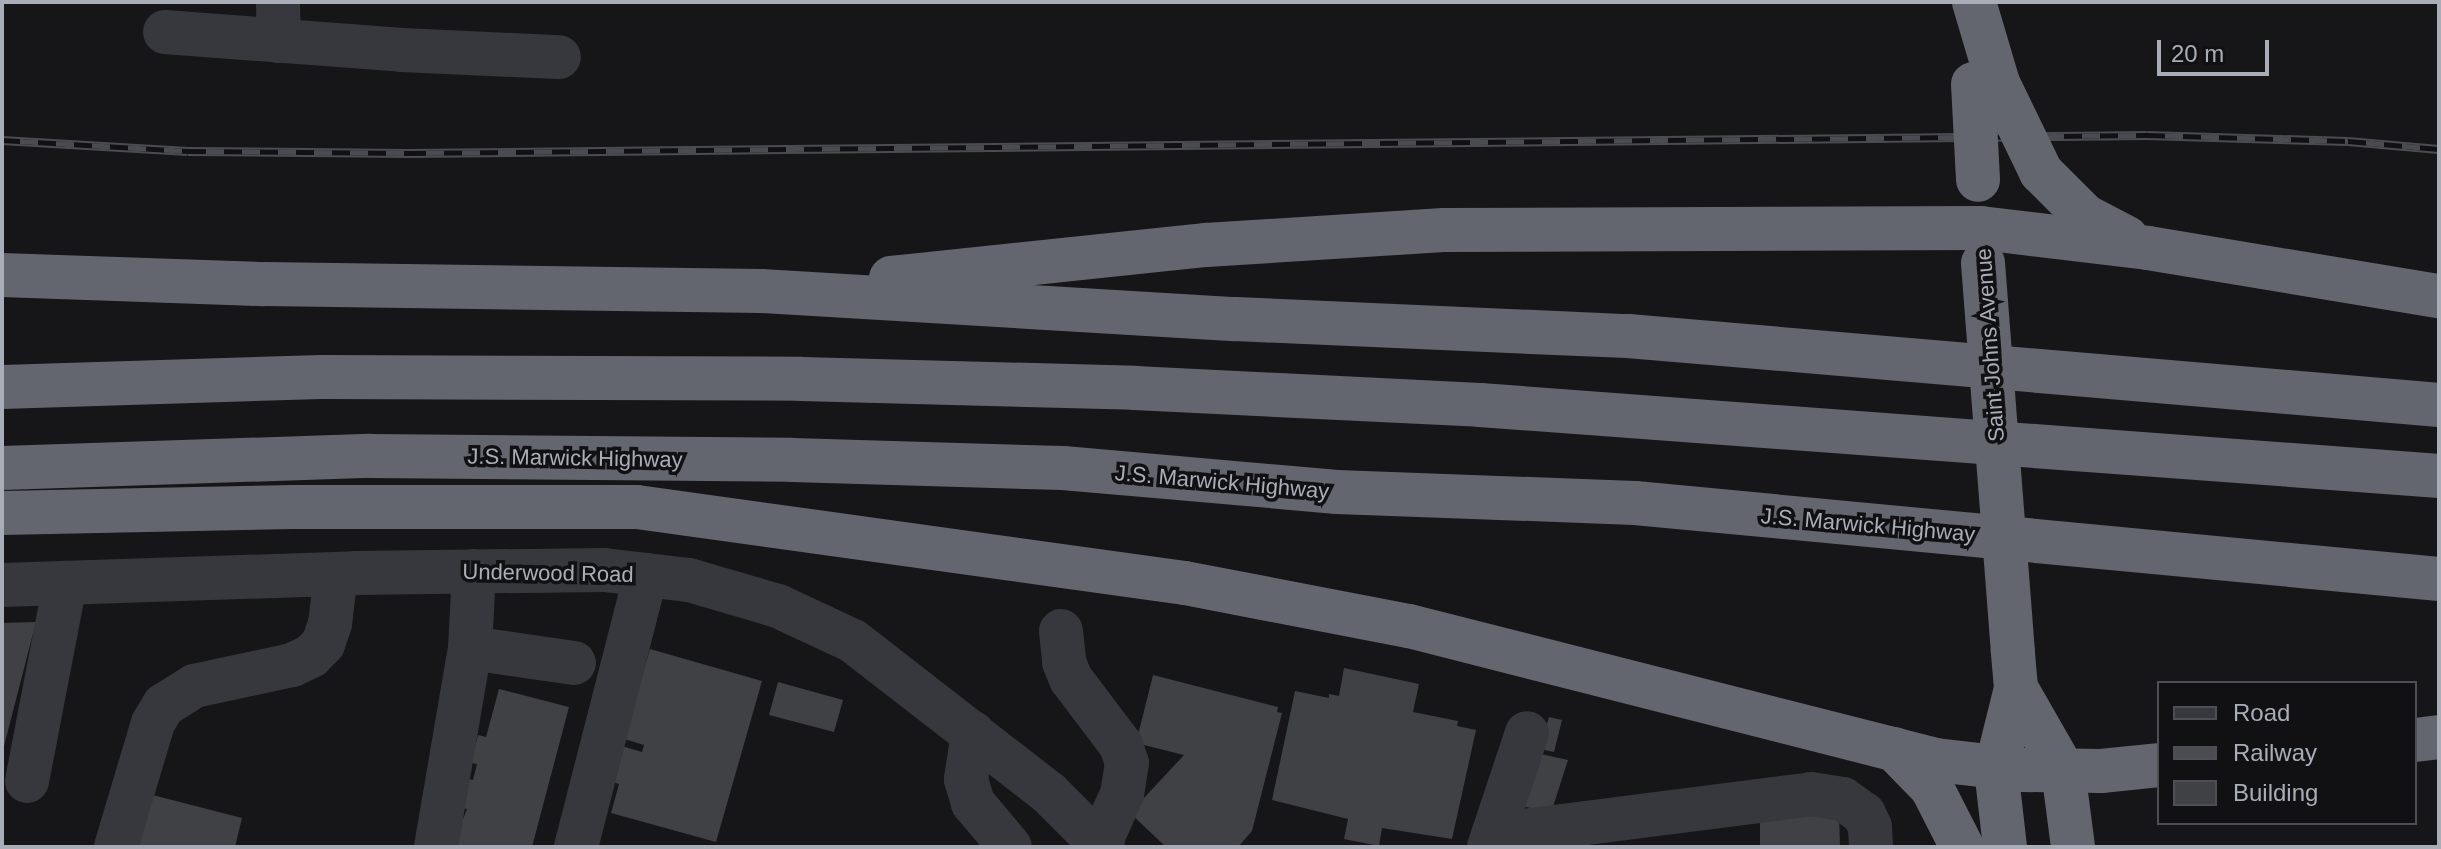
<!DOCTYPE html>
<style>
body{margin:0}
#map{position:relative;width:2441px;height:849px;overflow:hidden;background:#161618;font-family:Arial,sans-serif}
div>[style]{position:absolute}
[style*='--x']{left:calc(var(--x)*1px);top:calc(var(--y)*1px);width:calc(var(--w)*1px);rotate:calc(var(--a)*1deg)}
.building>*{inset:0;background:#404145}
.minor>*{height:44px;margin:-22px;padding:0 22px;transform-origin:22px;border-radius:22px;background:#37383d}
.highway>*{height:44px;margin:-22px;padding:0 22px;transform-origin:22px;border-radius:22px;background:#63666e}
.rail>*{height:9px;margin-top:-4.5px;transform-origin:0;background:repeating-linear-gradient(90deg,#111113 0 18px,#4a4c52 0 36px);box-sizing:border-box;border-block:2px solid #4a4c52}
.highway-bridge>*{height:44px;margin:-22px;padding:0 22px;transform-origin:22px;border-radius:22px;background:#63666e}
span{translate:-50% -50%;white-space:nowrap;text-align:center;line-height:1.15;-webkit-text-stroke:7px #111113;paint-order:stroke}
.street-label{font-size:22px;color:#a8adb8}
.frame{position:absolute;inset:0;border:4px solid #a8adb8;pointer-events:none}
.legend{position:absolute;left:2157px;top:681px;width:260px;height:144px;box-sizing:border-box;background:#111113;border:2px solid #4d4f55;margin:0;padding:10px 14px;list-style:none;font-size:24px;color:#a8adb8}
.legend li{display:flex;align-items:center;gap:16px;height:40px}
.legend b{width:40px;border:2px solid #4d4f55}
.scale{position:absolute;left:2157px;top:40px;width:112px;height:36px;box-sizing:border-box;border:4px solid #a8adb8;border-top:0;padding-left:10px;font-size:24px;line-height:28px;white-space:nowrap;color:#a8adb8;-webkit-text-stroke:6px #111113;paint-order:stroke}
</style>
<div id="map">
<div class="building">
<div style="clip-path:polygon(36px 622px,3px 750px,2px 750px,2px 623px)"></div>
<div style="clip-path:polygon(650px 649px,762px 681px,716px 842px,611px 813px,619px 784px,605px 780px,615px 744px,642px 752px,644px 745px,624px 739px)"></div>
<div style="clip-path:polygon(1344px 668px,1419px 684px,1413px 712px,1458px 721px,1457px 726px,1476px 730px,1452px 839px,1382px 828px,1379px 846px,1344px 839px,1348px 819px,1272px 800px,1295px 691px,1329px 698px,1329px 694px,1339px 696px)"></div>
<div style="clip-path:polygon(1153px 675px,1278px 707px,1277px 712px,1282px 713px,1252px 831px,1238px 847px,1166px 847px,1130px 813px,1184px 755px,1136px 743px)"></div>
<div style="clip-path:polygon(778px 682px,843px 700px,834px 732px,769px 715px)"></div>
<div style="clip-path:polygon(499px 689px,569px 707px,532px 847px,452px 847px,467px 809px,460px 808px,468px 779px,473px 780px,477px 764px,471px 763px,478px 735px,486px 737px)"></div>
<div style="clip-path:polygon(1549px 717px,1562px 720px,1554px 752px,1540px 749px)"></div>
<div style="clip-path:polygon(1536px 753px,1568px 760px,1551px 813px,1522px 806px)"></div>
<div style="clip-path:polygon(141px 792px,242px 818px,235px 847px,127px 847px)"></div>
<div style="clip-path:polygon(1760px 815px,1839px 815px,1840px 847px,1760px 847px)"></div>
</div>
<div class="minor">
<div style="--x:278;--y:2;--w:39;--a:89"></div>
<div style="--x:165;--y:32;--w:238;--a:4.3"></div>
<div style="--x:402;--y:50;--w:157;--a:2.6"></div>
<div style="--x:2;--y:585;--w:354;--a:-1.9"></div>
<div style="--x:356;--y:573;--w:248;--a:-0.7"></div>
<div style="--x:604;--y:570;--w:86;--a:6.7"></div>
<div style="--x:689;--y:580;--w:93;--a:16.3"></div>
<div style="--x:778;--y:606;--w:83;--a:25"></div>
<div style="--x:853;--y:641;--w:249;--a:37.8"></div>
<div style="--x:1050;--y:794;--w:75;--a:45"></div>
<div style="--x:1061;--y:631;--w:31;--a:84"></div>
<div style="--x:1064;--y:662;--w:18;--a:68"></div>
<div style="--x:1071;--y:679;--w:83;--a:52.9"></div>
<div style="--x:1121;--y:745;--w:19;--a:72"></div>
<div style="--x:1127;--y:763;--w:31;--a:99"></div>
<div style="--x:1122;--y:794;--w:54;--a:114.2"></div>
<div style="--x:470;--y:648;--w:105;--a:8.2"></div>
<div style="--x:973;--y:733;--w:47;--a:98.7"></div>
<div style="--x:966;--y:779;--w:25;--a:74"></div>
<div style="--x:973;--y:803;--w:57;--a:49.9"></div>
<div style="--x:27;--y:781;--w:202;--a:-79.1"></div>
<div style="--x:1493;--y:835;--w:321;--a:-7.3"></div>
<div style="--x:1811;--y:794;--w:32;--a:9"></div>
<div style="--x:1843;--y:799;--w:26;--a:36"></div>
<div style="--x:1864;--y:814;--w:14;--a:65"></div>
<div style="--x:1870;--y:827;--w:20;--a:87"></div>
<div style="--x:116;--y:847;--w:129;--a:-73.4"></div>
<div style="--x:153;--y:723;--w:21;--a:-59"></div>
<div style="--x:164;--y:705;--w:36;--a:-32"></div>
<div style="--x:194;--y:686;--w:100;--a:-12.1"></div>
<div style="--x:292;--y:665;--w:21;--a:-25"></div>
<div style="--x:311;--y:656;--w:17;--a:-45"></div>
<div style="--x:323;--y:644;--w:21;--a:-71"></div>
<div style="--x:330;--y:624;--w:50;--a:-83.2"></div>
<div style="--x:436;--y:847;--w:202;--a:-80.3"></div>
<div style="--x:470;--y:648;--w:77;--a:-87"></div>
<div style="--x:576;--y:847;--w:281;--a:-75.6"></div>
<div style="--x:1489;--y:847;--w:120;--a:-71.6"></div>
</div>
<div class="highway">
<div style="--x:1974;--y:2;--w:84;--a:73.5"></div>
<div style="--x:2041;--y:172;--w:62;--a:45"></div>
<div style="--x:2085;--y:216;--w:47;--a:27.6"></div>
<div style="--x:2;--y:275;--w:262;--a:2"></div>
<div style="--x:264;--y:284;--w:497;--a:0.8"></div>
<div style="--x:761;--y:291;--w:475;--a:3.4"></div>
<div style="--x:1235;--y:319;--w:393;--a:2.5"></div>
<div style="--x:1628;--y:336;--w:814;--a:4.86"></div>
<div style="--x:891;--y:278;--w:317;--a:-6"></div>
<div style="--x:1206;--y:245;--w:238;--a:-3.6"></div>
<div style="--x:1444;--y:230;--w:537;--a:-0.21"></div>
<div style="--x:1981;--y:228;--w:168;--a:6.8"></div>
<div style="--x:2148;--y:248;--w:295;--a:9.4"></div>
<div style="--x:2;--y:387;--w:319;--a:-1.8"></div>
<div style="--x:321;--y:377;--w:480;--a:0.2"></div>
<div style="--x:801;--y:379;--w:334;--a:1.5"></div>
<div style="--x:1135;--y:388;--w:345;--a:2.8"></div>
<div style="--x:1480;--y:405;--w:962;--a:4.23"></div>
<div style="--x:2;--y:468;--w:368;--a:-1.9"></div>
<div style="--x:370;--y:456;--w:422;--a:0.5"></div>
<div style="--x:792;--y:460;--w:271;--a:1.7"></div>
<div style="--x:1063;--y:468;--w:275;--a:5"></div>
<div style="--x:1337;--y:492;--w:298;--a:2.1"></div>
<div style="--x:1635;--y:503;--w:808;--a:5.4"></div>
<div style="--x:2;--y:513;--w:291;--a:-1.2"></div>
<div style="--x:293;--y:507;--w:344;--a:0"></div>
<div style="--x:637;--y:507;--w:553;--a:7.9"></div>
<div style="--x:1185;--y:583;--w:228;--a:10.9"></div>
<div style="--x:1409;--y:626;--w:544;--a:14.27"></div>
<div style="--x:1936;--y:760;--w:87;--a:6.6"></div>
<div style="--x:2022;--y:770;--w:79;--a:0.7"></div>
<div style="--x:2101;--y:771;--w:58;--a:-5.9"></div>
<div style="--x:2016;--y:688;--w:95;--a:60.2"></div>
<div style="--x:2063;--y:770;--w:78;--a:82.6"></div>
<div style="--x:2415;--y:740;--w:24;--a:-7"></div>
<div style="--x:1894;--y:749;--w:54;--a:45.7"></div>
<div style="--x:1932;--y:788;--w:66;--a:63"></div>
<div style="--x:2005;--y:847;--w:79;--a:-96.6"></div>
<div style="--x:1996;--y:769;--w:83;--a:-76.1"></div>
<div style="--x:2016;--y:688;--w:37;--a:-95"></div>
</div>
<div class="rail">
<div style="--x:2;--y:140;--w:186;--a:3.4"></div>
<div style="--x:188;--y:151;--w:220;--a:0.5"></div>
<div style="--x:408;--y:153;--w:1739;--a:-0.59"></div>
<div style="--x:2147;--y:135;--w:201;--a:1.7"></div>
<div style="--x:2348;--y:141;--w:91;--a:5"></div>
</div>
<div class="highway-bridge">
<div style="--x:1998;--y:83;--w:99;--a:64.2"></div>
<div style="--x:1973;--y:84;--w:96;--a:87"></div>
<div style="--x:1983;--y:263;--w:389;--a:85.6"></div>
</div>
<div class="street-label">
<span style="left:1990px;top:345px;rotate:-94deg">Saint Johns Avenue</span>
<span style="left:575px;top:458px;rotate:1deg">J.S. Marwick Highway</span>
<span style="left:1222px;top:482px;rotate:5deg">J.S. Marwick Highway</span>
<span style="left:1868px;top:525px;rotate:5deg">J.S. Marwick Highway</span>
<span style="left:548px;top:573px;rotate:1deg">Underwood Road</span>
</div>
<div class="frame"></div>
<ul class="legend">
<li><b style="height:10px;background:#37383d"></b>Road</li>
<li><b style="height:10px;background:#4a4c52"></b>Railway</li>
<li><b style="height:22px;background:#404145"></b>Building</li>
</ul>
<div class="scale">20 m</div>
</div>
